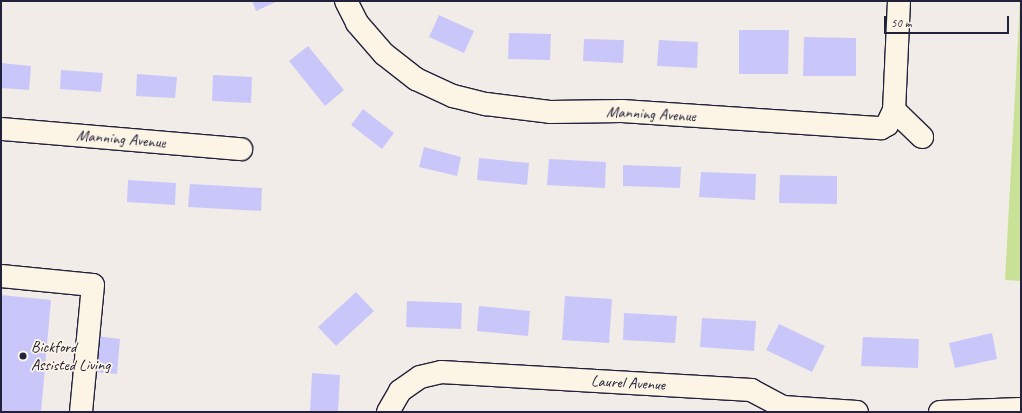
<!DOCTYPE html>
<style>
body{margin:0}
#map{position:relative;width:1022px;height:413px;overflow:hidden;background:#f2ece9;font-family:Caveat,sans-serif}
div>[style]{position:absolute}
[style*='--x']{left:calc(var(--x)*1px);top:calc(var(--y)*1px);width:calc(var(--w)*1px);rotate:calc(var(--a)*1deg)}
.green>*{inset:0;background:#c9e197}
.building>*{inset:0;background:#c9c7f9}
.roads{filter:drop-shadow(1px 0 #22223b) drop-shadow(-1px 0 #22223b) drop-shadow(0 1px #22223b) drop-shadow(0 -1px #22223b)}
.minor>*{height:22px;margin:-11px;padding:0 11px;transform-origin:11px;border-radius:11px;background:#fcf5e5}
.dots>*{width:11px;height:11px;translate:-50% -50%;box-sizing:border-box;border:2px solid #fcf5e5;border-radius:50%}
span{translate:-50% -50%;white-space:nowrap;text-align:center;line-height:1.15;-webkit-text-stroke:3.5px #fcf5e5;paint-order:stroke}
.street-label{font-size:16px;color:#22223b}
.poi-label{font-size:16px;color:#22223b}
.left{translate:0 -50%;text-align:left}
.frame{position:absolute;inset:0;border:2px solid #22223b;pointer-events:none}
.scale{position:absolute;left:884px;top:16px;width:125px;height:18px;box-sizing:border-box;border:2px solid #22223b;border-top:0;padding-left:5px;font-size:12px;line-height:14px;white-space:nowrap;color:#22223b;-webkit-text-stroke:3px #fcf5e5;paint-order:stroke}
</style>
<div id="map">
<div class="green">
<div style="clip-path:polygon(1020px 1px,1021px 1px,1021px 281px,1005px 280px)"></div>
</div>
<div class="building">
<div style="clip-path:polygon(252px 1px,278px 1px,256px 11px)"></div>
<div style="clip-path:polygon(439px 15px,474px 31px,464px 53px,429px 37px)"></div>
<div style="clip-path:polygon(739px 30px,789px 30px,788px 74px,739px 74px)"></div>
<div style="clip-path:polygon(509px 33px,551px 34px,550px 60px,508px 59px)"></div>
<div style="clip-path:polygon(804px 37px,856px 38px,856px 76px,803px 76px)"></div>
<div style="clip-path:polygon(584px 39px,624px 40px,623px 63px,583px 61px)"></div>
<div style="clip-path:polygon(659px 40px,698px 42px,697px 68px,657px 66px)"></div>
<div style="clip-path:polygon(308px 46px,344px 90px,325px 106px,289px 61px)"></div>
<div style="clip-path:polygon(1px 63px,31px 66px,29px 90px,1px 88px)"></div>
<div style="clip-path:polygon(61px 70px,103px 73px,101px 92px,60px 89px)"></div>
<div style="clip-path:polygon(137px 74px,177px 77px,175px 98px,136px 96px)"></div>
<div style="clip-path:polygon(213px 75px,252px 77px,251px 103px,212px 101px)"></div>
<div style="clip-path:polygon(363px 109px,394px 133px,382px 149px,351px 125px)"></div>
<div style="clip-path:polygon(424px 147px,461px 157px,457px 176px,419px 167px)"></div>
<div style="clip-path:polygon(479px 158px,529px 163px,527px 185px,477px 180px)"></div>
<div style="clip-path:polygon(549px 159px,606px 162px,605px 188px,547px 185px)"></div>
<div style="clip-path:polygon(623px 165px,681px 167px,680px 188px,623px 186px)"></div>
<div style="clip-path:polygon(701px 172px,756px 174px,755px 200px,699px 197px)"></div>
<div style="clip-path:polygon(780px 175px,837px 176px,837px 204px,779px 203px)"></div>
<div style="clip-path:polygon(128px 180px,176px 183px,175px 205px,127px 202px)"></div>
<div style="clip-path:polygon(190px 184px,262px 188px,261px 211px,188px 207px)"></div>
<div style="clip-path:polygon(356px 292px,374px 311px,336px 346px,318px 327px)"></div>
<div style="clip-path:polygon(1px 295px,51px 300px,41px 412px,1px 412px)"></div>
<div style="clip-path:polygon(565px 296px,612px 299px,609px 343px,562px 340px)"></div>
<div style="clip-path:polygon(407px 301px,462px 303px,461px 329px,406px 327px)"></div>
<div style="clip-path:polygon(479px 306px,530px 311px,528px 336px,477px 331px)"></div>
<div style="clip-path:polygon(624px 313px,677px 316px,675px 343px,623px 340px)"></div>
<div style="clip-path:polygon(702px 318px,756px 321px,754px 351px,700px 347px)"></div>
<div style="clip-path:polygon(779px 324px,825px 346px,812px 372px,766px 350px)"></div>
<div style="clip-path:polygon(992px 333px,997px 359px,955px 368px,949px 343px)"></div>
<div style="clip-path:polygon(97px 336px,120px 339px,117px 374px,94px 372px)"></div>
<div style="clip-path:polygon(863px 337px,919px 339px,918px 368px,861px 366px)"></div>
<div style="clip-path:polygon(312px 373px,340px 375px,338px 412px,310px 412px)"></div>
</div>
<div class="roads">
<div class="minor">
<div style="--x:346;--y:1;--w:25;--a:63"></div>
<div style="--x:357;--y:23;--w:41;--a:48.9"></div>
<div style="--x:384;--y:54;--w:41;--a:38"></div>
<div style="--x:416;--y:79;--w:41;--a:24.7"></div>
<div style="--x:453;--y:96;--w:34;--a:14"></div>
<div style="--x:486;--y:104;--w:64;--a:7.1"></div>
<div style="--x:550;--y:112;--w:72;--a:-0.8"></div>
<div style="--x:622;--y:111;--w:260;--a:3.8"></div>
<div style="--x:881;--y:128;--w:7;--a:-27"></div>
<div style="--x:887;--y:125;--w:17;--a:-65"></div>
<div style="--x:899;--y:1;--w:109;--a:92.6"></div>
<div style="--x:894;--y:110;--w:39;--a:44"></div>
<div style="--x:1;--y:129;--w:241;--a:4.8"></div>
<div style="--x:1;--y:276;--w:92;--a:5.6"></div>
<div style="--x:93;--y:285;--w:128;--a:95.4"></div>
<div style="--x:388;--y:412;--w:24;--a:-60"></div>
<div style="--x:400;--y:391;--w:24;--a:-35"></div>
<div style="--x:420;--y:377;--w:22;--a:-13"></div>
<div style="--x:441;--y:372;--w:311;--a:3.3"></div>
<div style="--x:751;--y:390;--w:36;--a:28"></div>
<div style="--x:783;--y:407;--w:74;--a:3.9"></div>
<div style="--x:940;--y:412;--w:81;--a:-2.1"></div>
</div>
</div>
<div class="dots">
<div style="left:23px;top:356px;background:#22223b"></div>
</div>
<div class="street-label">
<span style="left:651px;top:114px;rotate:3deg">Manning Avenue</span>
<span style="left:121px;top:139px;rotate:5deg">Manning Avenue</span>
<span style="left:628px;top:383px;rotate:3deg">Laurel Avenue</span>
</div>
<div class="poi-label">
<span class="left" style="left:31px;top:356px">Bickford<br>Assisted Living</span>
</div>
<div class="frame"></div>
<div class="scale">50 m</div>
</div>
